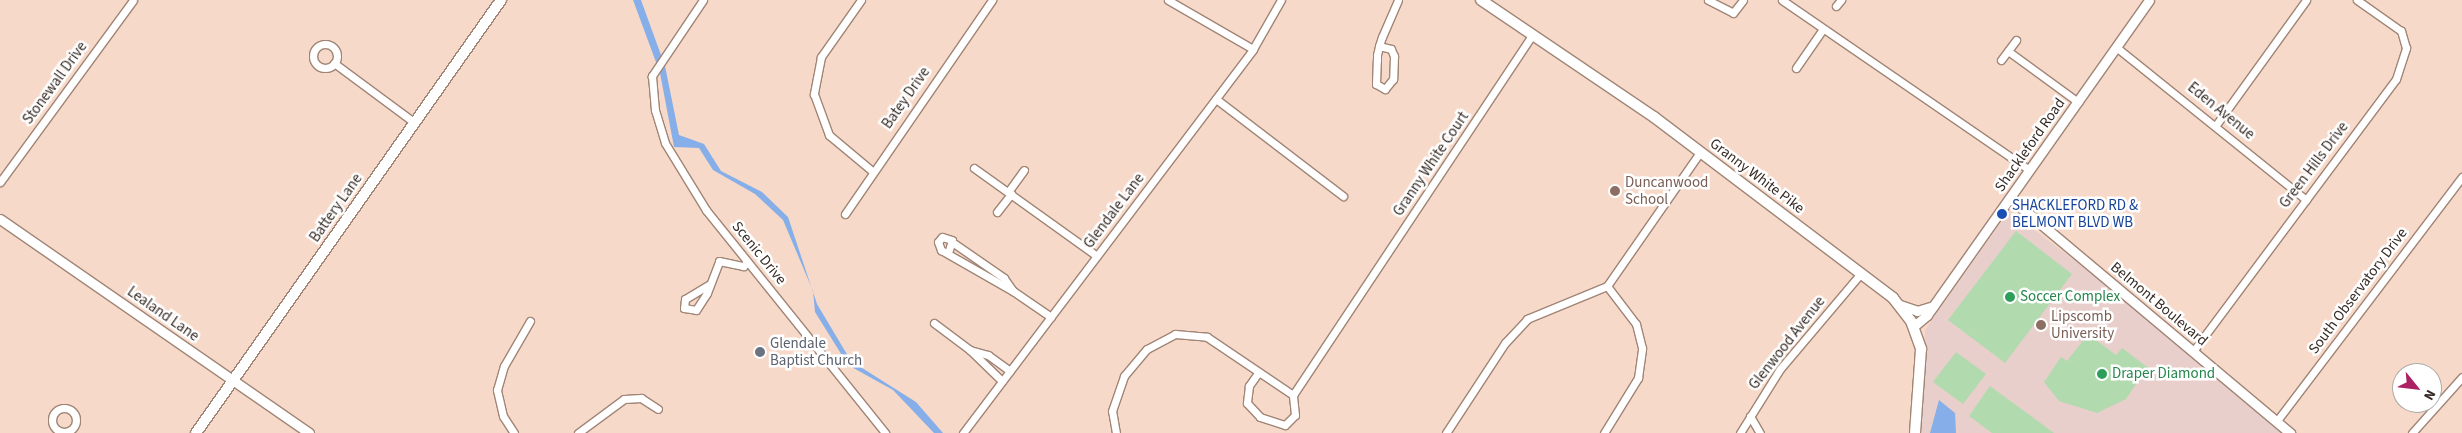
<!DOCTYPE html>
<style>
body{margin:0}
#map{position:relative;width:2462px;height:433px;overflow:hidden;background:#f7d9c9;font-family:"Source Sans 3",sans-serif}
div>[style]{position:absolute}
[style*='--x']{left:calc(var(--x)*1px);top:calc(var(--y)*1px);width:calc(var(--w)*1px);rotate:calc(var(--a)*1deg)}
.education>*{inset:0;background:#e9cfcb}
.green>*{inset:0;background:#b1daaf}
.water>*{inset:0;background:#86afe9}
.roads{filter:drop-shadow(1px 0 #a08576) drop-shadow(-1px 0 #a08576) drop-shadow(0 1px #a08576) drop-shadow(0 -1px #a08576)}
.minor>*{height:7px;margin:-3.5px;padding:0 3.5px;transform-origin:3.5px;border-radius:3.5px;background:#fff}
.minor>.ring{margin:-3.5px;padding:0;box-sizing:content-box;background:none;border:7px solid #fff;border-radius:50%}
.tertiary>*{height:9px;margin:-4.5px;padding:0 4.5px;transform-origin:4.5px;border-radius:4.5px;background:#fff}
.secondary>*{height:10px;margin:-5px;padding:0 5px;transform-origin:5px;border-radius:5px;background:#fff}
.dots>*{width:14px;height:14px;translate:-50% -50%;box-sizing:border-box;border:2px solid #fff;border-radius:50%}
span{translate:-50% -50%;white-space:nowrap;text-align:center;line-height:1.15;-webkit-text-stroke:5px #fff;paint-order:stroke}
.street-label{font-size:15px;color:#362b25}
.education-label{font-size:15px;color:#785e54}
.left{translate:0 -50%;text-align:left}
.transit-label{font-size:15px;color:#164399}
.leisure-label{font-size:15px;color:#27864d}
.worship-label{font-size:15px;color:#5b616d}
.north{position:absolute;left:2392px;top:363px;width:50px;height:50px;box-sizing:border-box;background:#fff;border:1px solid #afaaa8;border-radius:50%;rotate:119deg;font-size:14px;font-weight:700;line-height:20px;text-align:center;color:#362b25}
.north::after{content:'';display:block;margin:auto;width:18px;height:22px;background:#ab2164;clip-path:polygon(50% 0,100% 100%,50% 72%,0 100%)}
</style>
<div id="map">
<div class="education">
<div style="clip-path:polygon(2009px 211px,2097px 277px,2284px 433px,1921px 433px,1925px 330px)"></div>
</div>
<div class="green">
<div style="clip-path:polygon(2016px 231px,2072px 274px,2005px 363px,1948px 320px)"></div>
<div style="clip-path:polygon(2092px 337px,2116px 355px,2122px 348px,2155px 373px,2149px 380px,2142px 375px,2126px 399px,2097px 413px,2059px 401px,2044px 382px,2061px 357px,2067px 361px,2085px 338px)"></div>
<div style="clip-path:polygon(1956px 352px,1986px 374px,1963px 404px,1933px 382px)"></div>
<div style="clip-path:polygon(1990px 386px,2054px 433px,1992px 433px,1969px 416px)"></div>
</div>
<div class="water">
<div style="clip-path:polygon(633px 0,641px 0,665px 66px,679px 135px,704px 144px,721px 171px,762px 192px,788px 217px,817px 304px,851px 361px,916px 402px,943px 433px,934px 433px,893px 390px,848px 365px,815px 312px,813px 291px,783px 220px,755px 194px,713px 170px,699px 148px,674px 147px,660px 73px)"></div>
<div style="clip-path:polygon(1939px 400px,1955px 413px,1956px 433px,1930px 433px)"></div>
</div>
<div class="roads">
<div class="minor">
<div style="--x:703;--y:0;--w:92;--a:123.9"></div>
<div style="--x:652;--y:76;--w:34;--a:85"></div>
<div style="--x:655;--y:110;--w:34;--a:73"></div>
<div style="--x:665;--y:143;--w:79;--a:58.5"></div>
<div style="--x:706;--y:210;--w:286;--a:51.2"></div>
<div style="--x:861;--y:0;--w:70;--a:125.1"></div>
<div style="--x:821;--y:57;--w:38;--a:101"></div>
<div style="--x:814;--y:94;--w:44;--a:69.9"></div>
<div style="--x:829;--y:135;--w:56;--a:39.9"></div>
<div style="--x:1168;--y:0;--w:98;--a:30"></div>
<div style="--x:1708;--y:0;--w:28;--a:27"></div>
<div style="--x:1733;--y:13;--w:16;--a:-52"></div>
<div style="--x:1782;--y:0;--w:300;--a:34.5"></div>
<div style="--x:1836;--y:6;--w:8;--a:-50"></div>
<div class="ring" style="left:313px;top:44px;width:17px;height:17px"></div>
<div style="--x:1379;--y:46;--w:12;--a:14"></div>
<div style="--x:1391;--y:49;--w:8;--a:67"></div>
<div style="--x:1394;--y:56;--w:23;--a:92"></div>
<div style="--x:1393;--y:79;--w:13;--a:129"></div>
<div style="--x:1385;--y:89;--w:10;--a:-151"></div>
<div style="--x:1376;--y:84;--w:24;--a:-88"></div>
<div style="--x:1377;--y:60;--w:5;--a:-90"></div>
<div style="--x:1377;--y:55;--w:9;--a:-77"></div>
<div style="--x:1379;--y:46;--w:9;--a:-72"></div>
<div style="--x:1382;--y:37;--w:40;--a:-66.6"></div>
<div style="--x:2116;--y:47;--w:244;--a:38.8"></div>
<div style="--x:2008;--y:51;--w:87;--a:36.1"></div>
<div style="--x:2001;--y:60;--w:25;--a:-53"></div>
<div style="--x:334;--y:63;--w:101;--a:36.5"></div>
<div style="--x:1796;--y:68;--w:47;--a:-55.3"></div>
<div style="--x:1216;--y:99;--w:160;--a:37.4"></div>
<div style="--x:2216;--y:125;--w:154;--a:-54.2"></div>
<div style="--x:974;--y:168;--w:151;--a:35.6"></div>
<div style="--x:0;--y:182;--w:225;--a:-53.8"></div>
<div style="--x:1008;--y:192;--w:27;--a:-54"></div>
<div style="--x:997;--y:212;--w:23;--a:-52"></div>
<div style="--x:845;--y:214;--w:260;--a:-55.5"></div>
<div style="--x:949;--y:250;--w:10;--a:-73"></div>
<div style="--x:952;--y:240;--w:10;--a:-163"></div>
<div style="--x:942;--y:237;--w:6;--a:129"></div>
<div style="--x:938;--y:242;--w:9;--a:69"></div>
<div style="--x:941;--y:250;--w:83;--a:29.7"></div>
<div style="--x:1013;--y:291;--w:16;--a:-125"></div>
<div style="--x:1004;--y:278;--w:63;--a:-145.3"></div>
<div style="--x:710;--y:284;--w:29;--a:149"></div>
<div style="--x:685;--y:299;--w:9;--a:96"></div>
<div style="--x:684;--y:308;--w:12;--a:9"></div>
<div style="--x:696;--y:310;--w:20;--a:-57"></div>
<div style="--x:707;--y:293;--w:34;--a:-69"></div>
<div style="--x:719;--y:261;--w:25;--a:12"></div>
<div style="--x:743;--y:266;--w:6;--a:-39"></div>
<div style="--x:1013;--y:291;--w:46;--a:34.4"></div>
<div style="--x:934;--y:323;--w:45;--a:36.9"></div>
<div style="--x:2194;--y:350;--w:338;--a:-53.3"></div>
<div style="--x:2396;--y:79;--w:33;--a:-72"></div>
<div style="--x:2406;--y:48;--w:18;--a:-106"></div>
<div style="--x:2401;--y:31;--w:54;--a:-144.8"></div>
<div style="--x:1258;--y:373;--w:16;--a:125"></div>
<div style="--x:1249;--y:386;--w:17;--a:97"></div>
<div style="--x:1247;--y:403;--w:19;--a:47"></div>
<div style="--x:1260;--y:417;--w:26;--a:18"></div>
<div style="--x:1285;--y:425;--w:14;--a:-45"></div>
<div style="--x:1295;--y:415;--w:20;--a:-96"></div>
<div style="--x:1002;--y:381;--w:45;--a:-135.9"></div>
<div style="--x:970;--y:350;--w:19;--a:16"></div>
<div style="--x:988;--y:355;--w:27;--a:36"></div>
<div class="ring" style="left:52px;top:408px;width:17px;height:17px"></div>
<div style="--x:1750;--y:416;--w:20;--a:60"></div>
<div style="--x:2276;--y:422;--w:308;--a:-52.8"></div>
<div style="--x:514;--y:433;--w:20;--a:-123"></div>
<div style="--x:503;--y:416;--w:27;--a:-103"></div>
<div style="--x:497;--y:390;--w:25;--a:-74"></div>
<div style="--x:504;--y:366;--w:52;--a:-60"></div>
<div style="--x:578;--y:433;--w:57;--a:-36.5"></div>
<div style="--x:624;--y:399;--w:17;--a:-3"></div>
<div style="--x:641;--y:398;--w:20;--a:33"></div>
<div style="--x:963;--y:433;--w:481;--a:-52.9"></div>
<div style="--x:1253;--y:49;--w:56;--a:-60.3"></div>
<div style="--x:1116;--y:433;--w:22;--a:-100"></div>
<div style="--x:1112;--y:411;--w:37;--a:-71"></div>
<div style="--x:1124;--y:376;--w:35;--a:-50"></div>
<div style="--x:1147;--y:349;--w:32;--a:-28"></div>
<div style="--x:1175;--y:334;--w:32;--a:5"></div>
<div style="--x:1207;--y:337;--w:104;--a:34"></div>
<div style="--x:1293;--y:395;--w:433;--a:-56.4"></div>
<div style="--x:1446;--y:433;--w:108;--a:-56.8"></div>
<div style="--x:1505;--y:343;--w:33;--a:-47"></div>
<div style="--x:1527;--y:319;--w:87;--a:-22.4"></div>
<div style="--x:1607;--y:286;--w:163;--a:-55.2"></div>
<div style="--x:1604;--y:433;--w:65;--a:-58.3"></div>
<div style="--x:1638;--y:378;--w:30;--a:-82"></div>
<div style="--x:1642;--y:348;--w:25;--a:-104"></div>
<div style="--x:1636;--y:324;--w:48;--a:-127.3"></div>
<div style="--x:1740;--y:433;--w:75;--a:-58"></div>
<div style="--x:1780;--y:369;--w:126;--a:-49.8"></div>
<div style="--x:2412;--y:433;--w:75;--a:-48.2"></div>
</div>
<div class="tertiary">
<div style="--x:2010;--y:198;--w:366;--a:40"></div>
<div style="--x:0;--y:219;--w:376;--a:34.7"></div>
<div style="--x:1900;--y:305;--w:18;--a:19"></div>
<div style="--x:1917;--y:311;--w:17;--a:-17"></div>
<div style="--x:1914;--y:326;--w:17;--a:-40"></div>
<div style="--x:1927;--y:315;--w:385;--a:-54.8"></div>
</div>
<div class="secondary">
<div style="--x:1481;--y:0;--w:209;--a:34.1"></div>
<div style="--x:1654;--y:117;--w:300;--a:37.1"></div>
<div style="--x:1893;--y:298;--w:29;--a:52"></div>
<div style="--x:1911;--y:321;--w:30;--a:70"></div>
<div style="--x:1921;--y:349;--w:84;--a:94.1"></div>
<div style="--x:196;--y:433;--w:530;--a:-54.84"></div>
</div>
</div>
<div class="dots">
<div style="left:1615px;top:191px;background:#8d6e63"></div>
<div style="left:2002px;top:214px;background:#1a4fb4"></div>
<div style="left:2010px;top:297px;background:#2e9e5b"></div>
<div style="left:2041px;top:325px;background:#8d6e63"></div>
<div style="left:760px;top:352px;background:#6b7280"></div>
<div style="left:2102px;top:374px;background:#2e9e5b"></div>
</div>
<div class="street-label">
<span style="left:55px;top:83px;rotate:-54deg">Stonewall Drive</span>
<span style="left:906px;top:98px;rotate:-55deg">Batey Drive</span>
<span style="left:2221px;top:111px;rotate:39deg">Eden Avenue</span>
<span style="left:2030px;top:145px;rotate:-55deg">Shackleford Road</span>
<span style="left:1431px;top:164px;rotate:-56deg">Granny White Court</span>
<span style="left:2314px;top:165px;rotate:-53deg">Green Hills Drive</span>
<span style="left:1757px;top:176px;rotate:37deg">Granny White Pike</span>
<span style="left:336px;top:208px;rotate:-55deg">Battery Lane</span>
<span style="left:1114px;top:211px;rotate:-53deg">Glendale Lane</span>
<span style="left:759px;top:253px;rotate:51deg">Scenic Drive</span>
<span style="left:2358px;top:291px;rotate:-53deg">South Observatory Drive</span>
<span style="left:2159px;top:304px;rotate:40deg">Belmont Boulevard</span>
<span style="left:163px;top:314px;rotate:35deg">Lealand Lane</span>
<span style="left:1787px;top:343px;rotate:-52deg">Glenwood Avenue</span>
</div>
<div class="education-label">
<span class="left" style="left:1625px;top:191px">Duncanwood<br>School</span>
<span class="left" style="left:2051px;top:325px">Lipscomb<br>University</span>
</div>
<div class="transit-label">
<span class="left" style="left:2012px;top:214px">SHACKLEFORD RD &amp;<br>BELMONT BLVD WB</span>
</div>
<div class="leisure-label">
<span class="left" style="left:2020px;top:297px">Soccer Complex</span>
<span class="left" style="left:2112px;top:374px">Draper Diamond</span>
</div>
<div class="worship-label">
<span class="left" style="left:770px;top:352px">Glendale<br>Baptist Church</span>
</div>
<div class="north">N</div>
</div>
